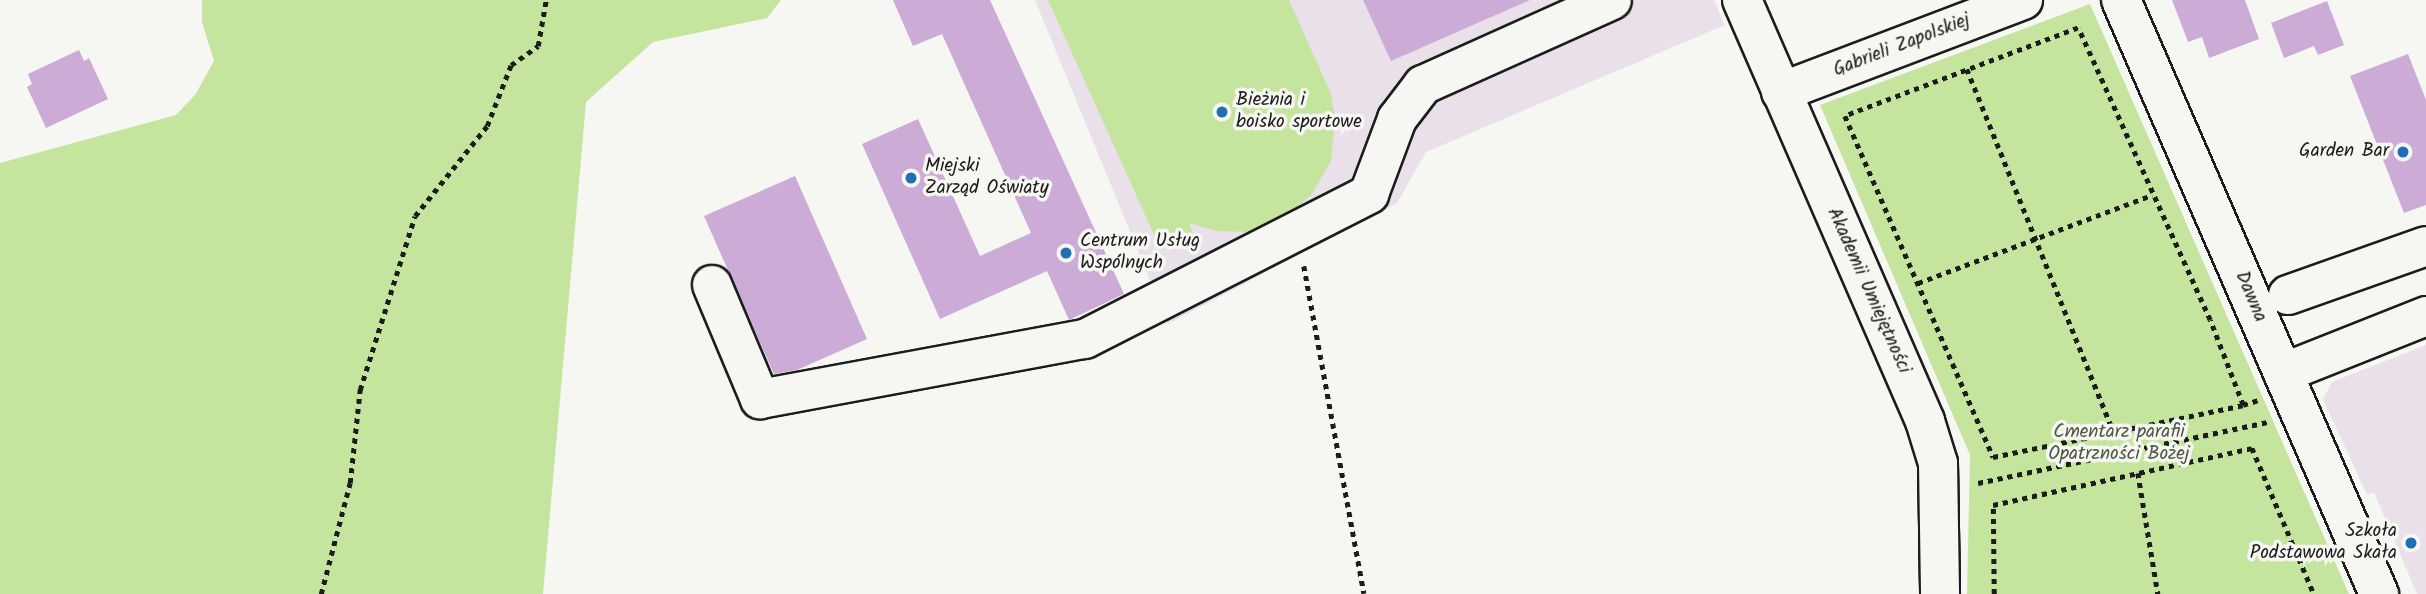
<!DOCTYPE html>
<meta charset="utf-8">
<style>
body{margin:0}
#map{position:relative;width:2426px;height:594px;overflow:hidden;background:#f6f6f2;font-family:Kalam,sans-serif}
div>[style]{position:absolute}
[style*='--x']{left:calc(var(--x)*1px);top:calc(var(--y)*1px);width:calc(var(--w)*1px);rotate:calc(var(--a)*1deg)}
.built>*{inset:0;background:#e9e0ea}
.green>*{inset:0;background:#c5e59e}
.building>*{inset:0;background:#ccabd6}
.path>*{height:4.5px;margin-top:-2.25px;transform-origin:0;background:repeating-linear-gradient(90deg,#1c1c1c 0 5px,transparent 0 10px)}
.roads{filter:drop-shadow(2px 0 #1c1c1c) drop-shadow(-2px 0 #1c1c1c) drop-shadow(0 2px #1c1c1c) drop-shadow(0 -2px #1c1c1c)}
.minor>*{height:38px;margin:-19px;padding:0 19px;transform-origin:19px;border-radius:19px;background:#f6f6f2}
.dots>*{width:19px;height:19px;translate:-50% -50%;box-sizing:border-box;border:4px solid #f6f6f2;border-radius:50%}
span{translate:-50% -50%;white-space:nowrap;text-align:center;line-height:1.15;-webkit-text-stroke:7px #f6f6f2;paint-order:stroke}
.street-label{font-size:19px;color:#1c1c1c}
.poi-label{font-size:19px;color:#1c1c1c}
.left{translate:0 -50%;text-align:left}
.right{translate:-100% -50%;text-align:right}
.park-label{font-size:19px;color:#4f5843}
</style>
<div id="map">
<div class="built">
<div style="clip-path:polygon(1035px 0,1714px 0,1725px 25px,1426px 152px,1397px 203px,1168px 324px)"></div>
<div style="clip-path:polygon(2426px 345px,2426px 594px,2417px 594px,2374px 492px,2367px 495px,2323px 399px,2332px 382px)"></div>
</div>
<div class="green">
<div style="clip-path:polygon(202px 0,781px 0,767px 18px,653px 42px,586px 102px,543px 594px,0 594px,0 163px,176px 115px,195px 95px,214px 61px,202px 22px)"></div>
<div style="clip-path:polygon(1048px 0,1289px 0,1331px 94px,1335px 119px,1331px 161px,1312px 194px,1285px 218px,1250px 232px,1217px 231px,1189px 223px,1194px 236px,1161px 250px)"></div>
<div style="clip-path:polygon(2090px 4px,2263px 398px,2349px 594px,1967px 594px,1970px 455px,1820px 105px)"></div>
</div>
<div class="building">
<div style="clip-path:polygon(893px 0,990px 0,1124px 294px,1069px 320px,1047px 271px,940px 319px,862px 144px,918px 119px,980px 256px,1031px 233px,942px 34px,913px 46px)"></div>
<div style="clip-path:polygon(1363px 0,1530px 0,1391px 61px)"></div>
<div style="clip-path:polygon(2172px 0,2245px 0,2259px 39px,2209px 58px,2202px 37px,2188px 42px)"></div>
<div style="clip-path:polygon(2327px 1px,2344px 45px,2318px 55px,2314px 46px,2284px 58px,2271px 23px)"></div>
<div style="clip-path:polygon(79px 50px,84px 61px,89px 58px,108px 99px,46px 128px,27px 87px,32px 84px,28px 74px)"></div>
<div style="clip-path:polygon(2408px 54px,2426px 100px,2426px 205px,2404px 213px,2350px 76px)"></div>
<div style="clip-path:polygon(795px 176px,867px 339px,797px 370px,774px 374px,704px 216px)"></div>
</div>
<div class="path">
<div style="--x:1967;--y:69;--w:390;--a:68"></div>
<div style="--x:1304;--y:266;--w:333;--a:79.6"></div>
<div style="--x:1918;--y:283;--w:250;--a:-20.6"></div>
<div style="--x:2243;--y:405;--w:91;--a:-111.2"></div>
<div style="--x:2210;--y:320;--w:320;--a:-114.3"></div>
<div style="--x:2078;--y:28;--w:249;--a:159.3"></div>
<div style="--x:1845;--y:116;--w:372;--a:66.5"></div>
<div style="--x:1993;--y:457;--w:255;--a:-11.7"></div>
<div style="--x:2243;--y:405;--w:16;--a:-18"></div>
<div style="--x:2138;--y:473;--w:123;--a:80.6"></div>
<div style="--x:1978;--y:483;--w:296;--a:-11.9"></div>
<div style="--x:321;--y:594;--w:115;--a:-75.4"></div>
<div style="--x:350;--y:483;--w:94;--a:-83.9"></div>
<div style="--x:360;--y:390;--w:182;--a:-72.5"></div>
<div style="--x:415;--y:216;--w:115;--a:-51.3"></div>
<div style="--x:487;--y:126;--w:66;--a:-68.5"></div>
<div style="--x:511;--y:65;--w:33;--a:-35"></div>
<div style="--x:538;--y:46;--w:47;--a:-80.1"></div>
<div style="--x:1994;--y:594;--w:89;--a:-90.6"></div>
<div style="--x:1993;--y:505;--w:265;--a:-12.4"></div>
<div style="--x:2252;--y:448;--w:159;--a:67"></div>
</div>
<div class="roads">
<div class="minor">
<div style="--x:1742;--y:0;--w:459;--a:66.5"></div>
<div style="--x:1925;--y:421;--w:44;--a:72.8"></div>
<div style="--x:1938;--y:463;--w:131;--a:89.1"></div>
<div style="--x:2121;--y:0;--w:648;--a:66.52"></div>
<div style="--x:1781;--y:92;--w:259;--a:-20.8"></div>
<div style="--x:712;--y:285;--w:124;--a:67.2"></div>
<div style="--x:760;--y:399;--w:330;--a:-10.5"></div>
<div style="--x:1085;--y:339;--w:319;--a:-27"></div>
<div style="--x:1369;--y:194;--w:80;--a:-69.5"></div>
<div style="--x:1397;--y:119;--w:43;--a:-52.6"></div>
<div style="--x:1423;--y:85;--w:207;--a:-24.2"></div>
<div style="--x:2288;--y:295;--w:146;--a:-19.5"></div>
<div style="--x:2283;--y:373;--w:154;--a:-21.7"></div>
</div>
</div>
<div class="dots">
<div style="left:1222px;top:112px;background:#1f6fb2"></div>
<div style="left:2403px;top:152px;background:#1f6fb2"></div>
<div style="left:911px;top:178px;background:#1f6fb2"></div>
<div style="left:1066px;top:253px;background:#1f6fb2"></div>
<div style="left:2411px;top:543px;background:#1f6fb2"></div>
</div>
<div class="street-label">
<span style="left:1902px;top:46px;rotate:-21deg">Gabrieli Zapolskiej</span>
<span style="left:1868px;top:291px;rotate:66deg">Akademii Umiejętności</span>
<span style="left:2250px;top:297px;rotate:67deg">Dawna</span>
</div>
<div class="poi-label">
<span class="left" style="left:1236px;top:112px">Bieżnia i<br>boisko sportowe</span>
<span class="right" style="left:2389px;top:152px">Garden Bar</span>
<span class="left" style="left:925px;top:178px">Miejski<br>Zarząd Oświaty</span>
<span class="left" style="left:1080px;top:253px">Centrum Usług<br>Wspólnych</span>
<span class="right" style="left:2397px;top:543px">Szkoła<br>Podstawowa Skała</span>
</div>
<div class="park-label">
<span style="left:2119px;top:444px">Cmentarz parafii<br>Opatrzności Bożej</span>
</div>
</div>
